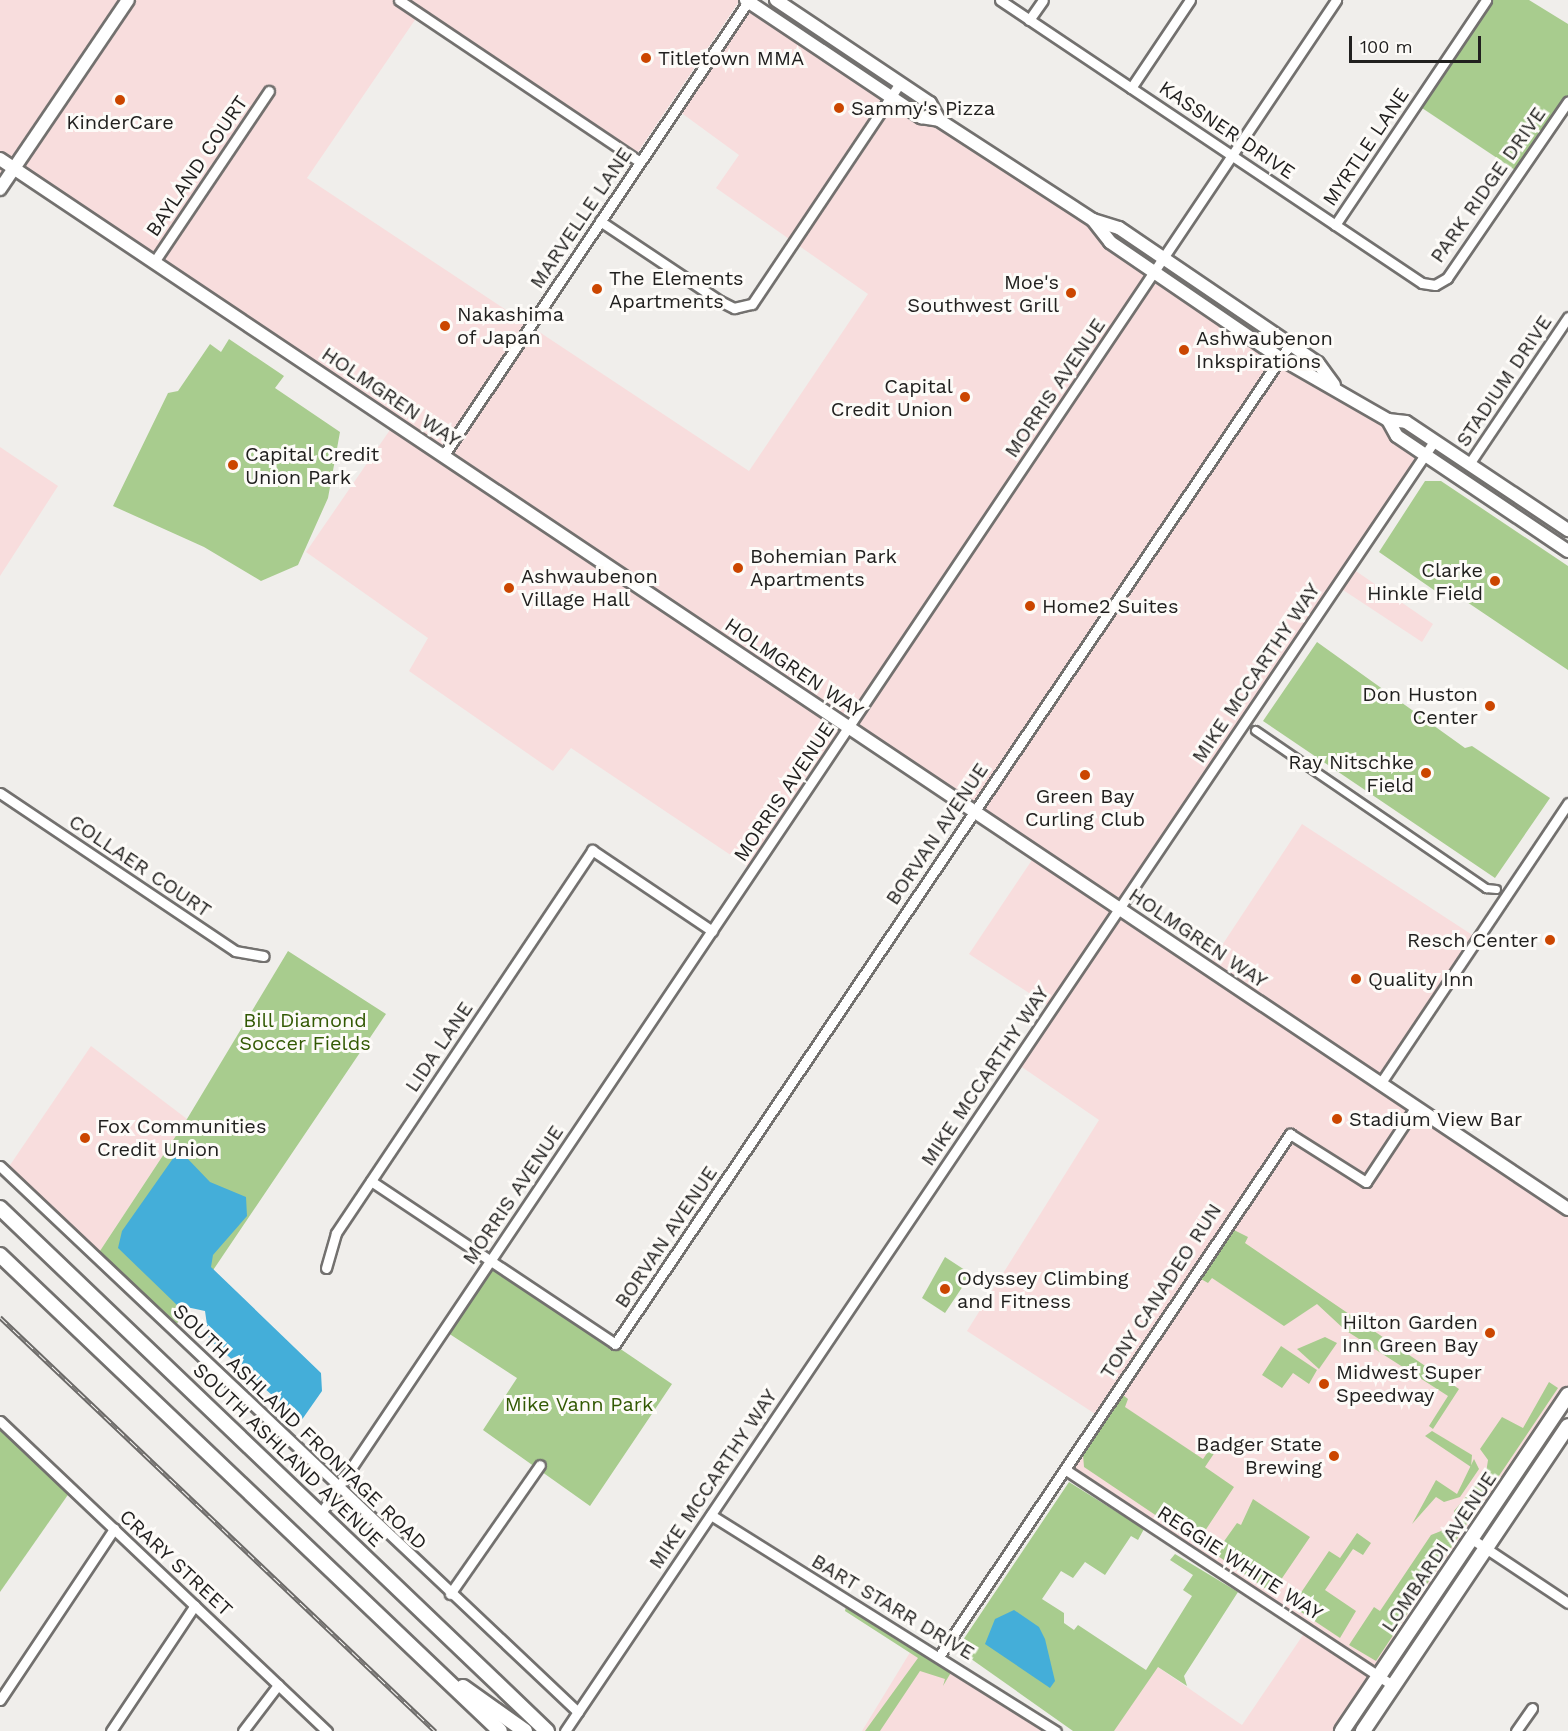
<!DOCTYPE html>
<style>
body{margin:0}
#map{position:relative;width:1568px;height:1731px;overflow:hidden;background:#f0eeeb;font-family:"Work Sans",sans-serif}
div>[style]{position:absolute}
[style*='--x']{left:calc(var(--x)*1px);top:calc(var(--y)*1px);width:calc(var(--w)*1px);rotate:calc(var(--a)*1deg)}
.commercial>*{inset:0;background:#f8dddd}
.green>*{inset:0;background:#a8cc8e}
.water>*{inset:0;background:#44aed9}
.roads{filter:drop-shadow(2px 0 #73716f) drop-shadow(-2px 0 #73716f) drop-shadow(0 2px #73716f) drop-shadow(0 -2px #73716f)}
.pedestrian>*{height:7px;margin:-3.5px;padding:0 3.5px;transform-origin:3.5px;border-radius:3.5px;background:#fff}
.minor>*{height:9px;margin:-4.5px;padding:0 4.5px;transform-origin:4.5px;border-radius:4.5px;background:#fff}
.tertiary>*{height:12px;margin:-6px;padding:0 6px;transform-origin:6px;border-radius:6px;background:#fff}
.secondary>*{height:14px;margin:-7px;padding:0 7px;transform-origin:7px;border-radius:7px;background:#fff}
.rail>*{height:5px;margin-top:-2.5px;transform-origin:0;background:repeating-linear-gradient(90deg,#fdfbf8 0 9px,#6c6a68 0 18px);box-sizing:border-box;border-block:2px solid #6c6a68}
.dots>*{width:16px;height:16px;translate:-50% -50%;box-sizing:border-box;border:3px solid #fdfbf8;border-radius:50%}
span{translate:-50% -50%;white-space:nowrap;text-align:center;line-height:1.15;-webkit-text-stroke:6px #fdfbf8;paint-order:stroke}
.poi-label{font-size:20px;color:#21201f}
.left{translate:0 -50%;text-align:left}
.right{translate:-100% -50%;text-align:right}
.street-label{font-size:20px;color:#21201f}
.park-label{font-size:20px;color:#325903}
.scale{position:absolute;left:1349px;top:36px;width:132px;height:27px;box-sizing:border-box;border:3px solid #21201f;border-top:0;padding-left:8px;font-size:18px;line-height:21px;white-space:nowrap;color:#21201f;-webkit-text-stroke:4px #fdfbf8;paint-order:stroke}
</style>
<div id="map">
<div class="commercial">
<div style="clip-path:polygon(0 0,740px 0,634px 158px,419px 14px,307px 178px,749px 471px,868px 294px,716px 188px,739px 155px,676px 109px,748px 1px,1093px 220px,1165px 280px,1334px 385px,1425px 455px,1350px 567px,1433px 624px,1422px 642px,1337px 586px,1119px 909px,1207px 968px,1302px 824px,1477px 938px,1380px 1084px,1568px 1209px,1568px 1395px,1342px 1731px,1109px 1731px,1155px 1665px,1242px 1725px,1307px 1629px,1066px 1470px,1100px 1417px,967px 1331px,1099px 1120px,1016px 1063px,1052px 1008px,969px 954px,1036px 854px,849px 728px,753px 870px,571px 748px,553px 771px,409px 671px,428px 638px,306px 552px,394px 424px,15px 168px,0 189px)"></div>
<div style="clip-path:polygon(0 447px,58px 486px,0 576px)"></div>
<div style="clip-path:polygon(91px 1046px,187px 1119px,96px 1257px,6px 1171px)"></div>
<div style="clip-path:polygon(917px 1641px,1055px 1731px,862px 1731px)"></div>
</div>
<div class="green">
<div style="clip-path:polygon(1486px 0,1529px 0,1568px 24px,1568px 97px,1518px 172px,1416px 104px)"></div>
<div style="clip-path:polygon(229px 339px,284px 376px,275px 388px,340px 432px,328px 498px,298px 565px,261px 581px,204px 547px,113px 506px,168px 393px,178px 391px,210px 344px,221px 352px)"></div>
<div style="clip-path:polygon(1425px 481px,1441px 481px,1568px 566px,1568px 670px,1461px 598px,1444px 597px,1379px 552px)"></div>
<div style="clip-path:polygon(1317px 642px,1465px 748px,1472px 746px,1550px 798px,1495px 878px,1263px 721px)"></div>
<div style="clip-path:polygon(288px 951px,386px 1014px,172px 1331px,96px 1257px,187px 1119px)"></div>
<div style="clip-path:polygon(1234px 1230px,1248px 1237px,1245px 1243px,1459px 1389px,1433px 1429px,1429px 1426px,1448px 1396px,1345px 1330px,1317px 1304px,1284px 1326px,1212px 1278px,1208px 1283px,1201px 1279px)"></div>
<div style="clip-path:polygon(945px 1257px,971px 1274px,945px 1313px,922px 1298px)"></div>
<div style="clip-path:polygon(491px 1261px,672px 1384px,590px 1506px,483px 1430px,517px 1378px,445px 1331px)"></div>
<div style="clip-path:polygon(1325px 1337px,1337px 1343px,1319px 1369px,1297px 1349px)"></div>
<div style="clip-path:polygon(1281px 1346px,1317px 1370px,1309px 1384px,1293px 1373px,1282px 1388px,1262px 1375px)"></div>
<div style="clip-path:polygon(1549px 1382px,1558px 1388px,1464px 1528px,1456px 1522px,1454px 1511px,1486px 1473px,1488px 1460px,1480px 1449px,1502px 1417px,1523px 1428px)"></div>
<div style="clip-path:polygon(1560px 1390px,1562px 1393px,1476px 1521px,1473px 1519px)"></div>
<div style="clip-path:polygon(1123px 1395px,1128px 1399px,1125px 1407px,1203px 1459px,1212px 1446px,1219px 1446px,1205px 1467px,1234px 1487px,1197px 1543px,1084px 1467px,1083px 1455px)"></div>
<div style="clip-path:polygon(0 1421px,72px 1489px,0 1592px)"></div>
<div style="clip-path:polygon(1432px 1431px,1472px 1455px,1471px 1467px,1425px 1436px)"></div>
<div style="clip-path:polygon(1474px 1459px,1479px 1469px,1460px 1497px,1444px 1502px,1436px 1497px,1412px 1524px,1436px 1480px,1457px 1494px)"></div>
<div style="clip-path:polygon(1069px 1482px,1144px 1529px,1138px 1540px,1131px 1536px,1105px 1575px,1085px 1562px,1073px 1578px,1061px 1571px,1042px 1599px,1064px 1613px,1064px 1623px,1074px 1630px,1078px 1625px,1146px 1670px,1192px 1596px,1183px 1590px,1193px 1575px,1170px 1560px,1175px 1554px,1238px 1592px,1184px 1676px,1187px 1686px,1158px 1667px,1114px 1731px,1073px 1731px,957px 1649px)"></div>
<div style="clip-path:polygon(1253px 1499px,1310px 1537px,1272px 1593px,1215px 1554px,1237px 1523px,1241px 1525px)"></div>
<div style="clip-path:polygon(1446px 1529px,1459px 1536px,1376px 1661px,1349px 1645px,1374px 1607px,1380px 1611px,1431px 1535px)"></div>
<div style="clip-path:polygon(1357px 1533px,1371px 1543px,1363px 1555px,1353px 1549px,1325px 1590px,1356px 1611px,1340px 1638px,1292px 1606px,1329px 1551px,1340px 1558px)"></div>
<div style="clip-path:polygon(846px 1606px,953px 1669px,943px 1686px,945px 1679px,920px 1671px,880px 1731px,865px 1731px,918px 1658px,845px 1611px)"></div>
</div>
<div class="water">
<div style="clip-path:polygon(174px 1157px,186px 1157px,210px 1182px,246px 1197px,247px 1216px,213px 1255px,211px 1267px,321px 1373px,322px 1391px,301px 1421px,209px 1339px,205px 1311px,177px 1305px,118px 1248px,122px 1231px)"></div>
<div style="clip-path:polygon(1014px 1610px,1039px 1627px,1045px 1639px,1055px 1681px,1050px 1688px,985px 1644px,995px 1619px)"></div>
</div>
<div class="roads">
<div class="pedestrian">
<div style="--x:1255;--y:730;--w:280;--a:34.4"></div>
<div style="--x:1486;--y:888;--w:10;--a:6"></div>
</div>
<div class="minor">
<div style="--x:399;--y:0;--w:290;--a:33.9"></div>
<div style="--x:1000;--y:0;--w:508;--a:33.85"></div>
<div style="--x:1422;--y:283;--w:13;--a:9"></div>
<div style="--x:1435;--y:285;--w:14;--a:-30"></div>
<div style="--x:1447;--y:278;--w:214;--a:-55.6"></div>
<div style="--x:1029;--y:20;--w:24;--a:-55"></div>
<div style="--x:1131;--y:88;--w:106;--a:-56.2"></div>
<div style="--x:600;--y:221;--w:144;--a:33.7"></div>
<div style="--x:720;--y:301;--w:16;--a:27"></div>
<div style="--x:734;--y:308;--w:18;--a:-13"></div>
<div style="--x:752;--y:304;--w:266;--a:-56.2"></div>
<div style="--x:1335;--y:225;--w:271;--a:-56.1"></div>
<div style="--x:154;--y:262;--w:206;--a:-56.1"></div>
<div style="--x:443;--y:456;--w:549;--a:-56.14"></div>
<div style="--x:1469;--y:464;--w:177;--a:-56"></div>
<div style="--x:0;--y:793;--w:283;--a:33.9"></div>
<div style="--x:235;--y:951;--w:29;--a:10"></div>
<div style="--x:1380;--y:1084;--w:338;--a:-56.2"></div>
<div style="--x:0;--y:1166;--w:795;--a:43.37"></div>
<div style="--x:371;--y:1181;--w:293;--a:33.7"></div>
<div style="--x:615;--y:1344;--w:1206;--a:-55.98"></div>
<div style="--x:326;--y:1268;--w:36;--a:-74"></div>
<div style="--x:336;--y:1233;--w:461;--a:-56.2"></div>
<div style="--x:592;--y:850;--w:145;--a:34"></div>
<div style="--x:0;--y:1421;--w:451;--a:43.5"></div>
<div style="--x:1066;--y:1470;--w:393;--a:33.4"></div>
<div style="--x:321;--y:1513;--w:1822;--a:-56.14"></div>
<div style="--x:711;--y:1515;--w:407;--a:32.1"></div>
<div style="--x:1472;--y:1539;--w:115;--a:33.7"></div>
<div style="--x:450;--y:1594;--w:157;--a:-55.1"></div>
<div style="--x:940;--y:1655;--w:628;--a:-56.11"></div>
<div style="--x:1290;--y:1134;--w:90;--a:32.3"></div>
<div style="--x:1366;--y:1182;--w:89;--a:-56.5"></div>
<div style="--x:0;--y:1700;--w:206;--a:-56.3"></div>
<div style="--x:111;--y:1731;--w:151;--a:-56.3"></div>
<div style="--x:243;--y:1731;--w:58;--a:-52.7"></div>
<div style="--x:565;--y:1731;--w:1555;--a:-56.03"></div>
<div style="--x:1516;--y:1731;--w:28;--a:-55"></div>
</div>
<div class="tertiary">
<div style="--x:746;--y:0;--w:211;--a:33.8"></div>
<div style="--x:921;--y:117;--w:18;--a:9"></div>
<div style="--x:939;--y:120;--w:184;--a:33"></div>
<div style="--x:1093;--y:220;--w:27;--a:17"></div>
<div style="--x:1119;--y:228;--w:240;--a:34.2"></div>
<div style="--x:1318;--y:363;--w:27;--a:54"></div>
<div style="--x:776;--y:0;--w:185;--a:33.8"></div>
<div style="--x:930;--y:103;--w:19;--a:62"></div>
<div style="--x:0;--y:159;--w:1887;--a:33.81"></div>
<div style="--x:0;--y:189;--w:228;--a:-55.9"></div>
<div style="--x:1093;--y:220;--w:28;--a:52"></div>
<div style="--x:1110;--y:242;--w:206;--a:34.3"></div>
<div style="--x:1280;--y:358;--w:125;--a:29.9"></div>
<div style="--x:1388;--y:420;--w:18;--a:6"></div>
<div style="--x:1406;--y:422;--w:195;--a:33.7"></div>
<div style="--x:1388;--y:420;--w:18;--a:61"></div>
<div style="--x:1397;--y:436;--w:206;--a:33.9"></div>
</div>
<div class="secondary">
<div style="--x:0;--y:1208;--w:757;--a:43.72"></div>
<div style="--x:0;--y:1255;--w:690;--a:43.59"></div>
<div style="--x:463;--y:1687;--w:76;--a:35.4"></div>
<div style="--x:1342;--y:1731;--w:405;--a:-56.1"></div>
<div style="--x:1363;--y:1731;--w:367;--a:-56.1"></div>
</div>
</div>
<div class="rail">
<div style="--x:0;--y:1317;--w:601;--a:43.58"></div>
</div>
<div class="dots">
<div style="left:646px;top:58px;background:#cb4600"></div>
<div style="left:120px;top:100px;background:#cb4600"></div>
<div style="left:839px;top:108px;background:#cb4600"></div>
<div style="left:597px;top:289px;background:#cb4600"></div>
<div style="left:1071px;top:293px;background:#cb4600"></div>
<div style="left:445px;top:326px;background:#cb4600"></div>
<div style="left:1184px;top:350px;background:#cb4600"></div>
<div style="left:965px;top:397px;background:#cb4600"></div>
<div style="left:233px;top:465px;background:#cb4600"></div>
<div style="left:738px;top:568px;background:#cb4600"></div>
<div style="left:1495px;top:581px;background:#cb4600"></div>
<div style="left:509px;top:588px;background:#cb4600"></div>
<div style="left:1030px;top:606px;background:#cb4600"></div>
<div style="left:1490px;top:706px;background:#cb4600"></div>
<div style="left:1426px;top:773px;background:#cb4600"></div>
<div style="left:1085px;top:775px;background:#cb4600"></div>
<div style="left:1550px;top:940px;background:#cb4600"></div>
<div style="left:1356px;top:979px;background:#cb4600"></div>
<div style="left:1337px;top:1119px;background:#cb4600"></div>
<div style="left:85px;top:1138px;background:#cb4600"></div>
<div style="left:945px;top:1289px;background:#cb4600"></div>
<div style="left:1490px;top:1333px;background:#cb4600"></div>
<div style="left:1324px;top:1384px;background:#cb4600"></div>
<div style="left:1334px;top:1456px;background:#cb4600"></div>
</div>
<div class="poi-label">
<span class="left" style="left:658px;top:58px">Titletown MMA</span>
<span class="left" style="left:851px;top:108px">Sammy's Pizza</span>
<span style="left:120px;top:122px">KinderCare</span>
<span class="left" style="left:609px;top:290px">The Elements<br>Apartments</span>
<span class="right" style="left:1059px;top:294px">Moe's<br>Southwest Grill</span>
<span class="left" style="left:457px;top:326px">Nakashima<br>of Japan</span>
<span class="left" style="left:1196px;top:350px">Ashwaubenon<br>Inkspirations</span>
<span class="right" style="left:953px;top:398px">Capital<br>Credit Union</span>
<span class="left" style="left:245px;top:466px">Capital Credit<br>Union Park</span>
<span class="left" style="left:750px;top:568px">Bohemian Park<br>Apartments</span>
<span class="right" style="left:1483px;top:582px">Clarke<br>Hinkle Field</span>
<span class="left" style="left:521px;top:588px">Ashwaubenon<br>Village Hall</span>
<span class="left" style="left:1042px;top:606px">Home2 Suites</span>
<span class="right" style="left:1478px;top:706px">Don Huston<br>Center</span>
<span class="right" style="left:1414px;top:774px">Ray Nitschke<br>Field</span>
<span style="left:1085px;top:808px">Green Bay<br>Curling Club</span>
<span class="right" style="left:1538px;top:940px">Resch Center</span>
<span class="left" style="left:1368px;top:979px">Quality Inn</span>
<span class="left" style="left:1349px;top:1119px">Stadium View Bar</span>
<span class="left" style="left:97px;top:1138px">Fox Communities<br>Credit Union</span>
<span class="left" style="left:957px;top:1290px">Odyssey Climbing<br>and Fitness</span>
<span class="right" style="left:1478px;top:1334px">Hilton Garden<br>Inn Green Bay</span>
<span class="left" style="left:1336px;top:1384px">Midwest Super<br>Speedway</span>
<span class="right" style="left:1322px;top:1456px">Badger State<br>Brewing</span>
</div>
<div class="street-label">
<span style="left:1227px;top:130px;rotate:34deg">KASSNER DRIVE</span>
<span style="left:1366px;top:147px;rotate:-56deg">MYRTLE LANE</span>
<span style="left:197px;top:166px;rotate:-56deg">BAYLAND COURT</span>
<span style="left:1488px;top:185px;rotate:-55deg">PARK RIDGE DRIVE</span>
<span style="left:581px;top:218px;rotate:-56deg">MARVELLE LANE</span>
<span style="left:1504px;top:381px;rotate:-56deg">STADIUM DRIVE</span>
<span style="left:1055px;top:388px;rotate:-56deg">MORRIS AVENUE</span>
<span style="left:391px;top:397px;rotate:34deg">HOLMGREN WAY</span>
<span style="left:794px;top:668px;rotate:34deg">HOLMGREN WAY</span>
<span style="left:1256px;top:673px;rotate:-56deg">MIKE MCCARTHY WAY</span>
<span style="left:784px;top:792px;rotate:-56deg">MORRIS AVENUE</span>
<span style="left:937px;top:834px;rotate:-56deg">BORVAN AVENUE</span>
<span style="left:140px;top:866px;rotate:34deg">COLLAER COURT</span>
<span style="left:1198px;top:938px;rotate:34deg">HOLMGREN WAY</span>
<span style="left:439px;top:1047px;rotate:-56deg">LIDA LANE</span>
<span style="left:985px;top:1076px;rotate:-56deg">MIKE MCCARTHY WAY</span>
<span style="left:513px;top:1195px;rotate:-56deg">MORRIS AVENUE</span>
<span style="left:666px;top:1237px;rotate:-56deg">BORVAN AVENUE</span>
<span style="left:1161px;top:1291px;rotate:-57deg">TONY CANADEO RUN</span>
<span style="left:300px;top:1427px;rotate:44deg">SOUTH ASHLAND FRONTAGE ROAD</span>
<span style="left:288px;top:1455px;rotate:44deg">SOUTH ASHLAND AVENUE</span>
<span style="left:713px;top:1479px;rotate:-56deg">MIKE MCCARTHY WAY</span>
<span style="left:1439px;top:1552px;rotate:-56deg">LOMBARDI AVENUE</span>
<span style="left:176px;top:1563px;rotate:43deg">CRARY STREET</span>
<span style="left:1240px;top:1563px;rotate:33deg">REGGIE WHITE WAY</span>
<span style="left:893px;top:1607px;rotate:31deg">BART STARR DRIVE</span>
</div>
<div class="park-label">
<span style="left:305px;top:1032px">Bill Diamond<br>Soccer Fields</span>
<span style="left:579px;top:1404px">Mike Vann Park</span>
</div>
<div class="scale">100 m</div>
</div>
